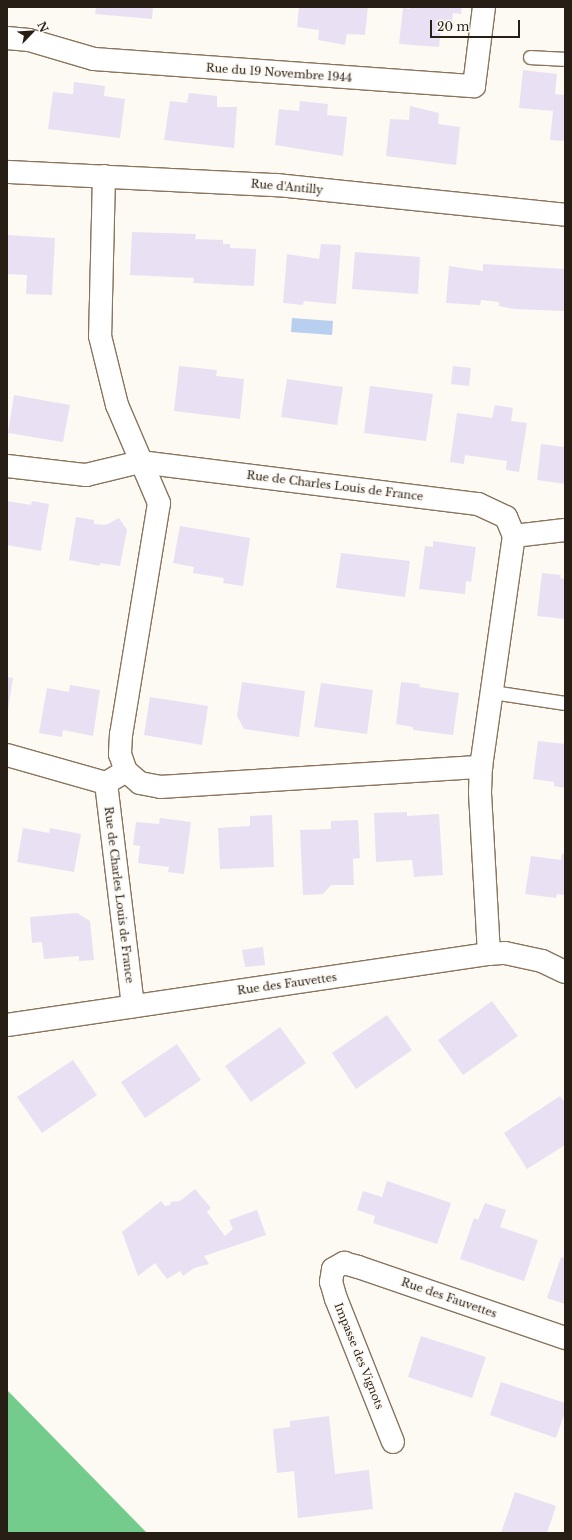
<!DOCTYPE html>
<style>
body{margin:0}
#map{position:relative;width:572px;height:1540px;overflow:hidden;background:#fdf9f3;font-family:"Libre Baskerville",serif}
div>[style]{position:absolute}
[style*='--x']{left:calc(var(--x)*1px);top:calc(var(--y)*1px);width:calc(var(--w)*1px);rotate:calc(var(--a)*1deg)}
.forest>*{inset:0;background:#73cc8b}
.water>*{inset:0;background:#b9cfef}
.building>*{inset:0;background:#e9e1f3}
.roads{filter:drop-shadow(1px 0 #89745c) drop-shadow(-1px 0 #89745c) drop-shadow(0 1px #89745c) drop-shadow(0 -1px #89745c)}
.service>*{height:13px;margin:-6.5px;padding:0 6.5px;transform-origin:6.5px;border-radius:6.5px;background:#fff}
.minor>*{height:22px;margin:-11px;padding:0 11px;transform-origin:11px;border-radius:11px;background:#fff}
span{translate:-50% -50%;white-space:nowrap;text-align:center;line-height:1.15;-webkit-text-stroke:3.5px #fdf9f3;paint-order:stroke}
.street-label{font-size:11px;color:#271f15}
.frame{position:absolute;inset:0;border:8px solid #271f15;pointer-events:none}
.north{position:absolute;left:12px;top:12px;width:40px;height:40px;-webkit-text-stroke:3px #fdf9f3;paint-order:stroke;rotate:65deg;font-size:11px;font-weight:700;line-height:16px;text-align:center;color:#271f15}
.north::after{content:'';display:block;margin:auto;width:14px;height:18px;background:#271f15;clip-path:polygon(50% 0,100% 100%,50% 72%,0 100%)}
.scale{position:absolute;left:430px;top:20px;width:90px;height:18px;box-sizing:border-box;border:2px solid #271f15;border-top:0;padding-left:5px;font-size:12px;line-height:14px;white-space:nowrap;color:#271f15;-webkit-text-stroke:3px #fdf9f3;paint-order:stroke}
</style>
<div id="map">
<div class="forest">
<div style="clip-path:polygon(7px 1390px,147px 1533px,7px 1533px)"></div>
</div>
<div class="water">
<div style="clip-path:polygon(292px 318px,333px 321px,332px 335px,291px 332px)"></div>
</div>
<div class="building">
<div style="clip-path:polygon(96px 7px,153px 7px,152px 19px,95px 14px)"></div>
<div style="clip-path:polygon(299px 7px,368px 7px,365px 35px,347px 34px,345px 45px,318px 40px,319px 30px,297px 27px)"></div>
<div style="clip-path:polygon(410px 7px,462px 7px,461px 14px,453px 13px,451px 29px,441px 28px,439px 47px,399px 44px,403px 8px,410px 9px)"></div>
<div style="clip-path:polygon(523px 70px,557px 74px,555px 94px,565px 95px,565px 141px,550px 140px,553px 111px,519px 108px)"></div>
<div style="clip-path:polygon(74px 82px,105px 86px,104px 96px,125px 99px,120px 138px,48px 129px,53px 92px,73px 94px)"></div>
<div style="clip-path:polygon(189px 93px,217px 96px,217px 107px,237px 107px,234px 148px,164px 140px,170px 101px,187px 103px)"></div>
<div style="clip-path:polygon(300px 101px,328px 104px,327px 115px,347px 117px,343px 156px,275px 145px,279px 109px,299px 111px)"></div>
<div style="clip-path:polygon(410px 106px,439px 113px,438px 124px,460px 127px,456px 165px,386px 156px,390px 119px,409px 120px)"></div>
<div style="clip-path:polygon(132px 232px,196px 234px,195px 239px,223px 240px,223px 244px,230px 244px,230px 248px,256px 249px,254px 286px,193px 283px,194px 278px,130px 275px)"></div>
<div style="clip-path:polygon(7px 235px,55px 238px,52px 295px,26px 294px,27px 275px,7px 274px)"></div>
<div style="clip-path:polygon(321px 244px,341px 245px,336px 304px,304px 301px,303px 305px,283px 303px,287px 254px,319px 259px)"></div>
<div style="clip-path:polygon(355px 252px,420px 257px,418px 294px,352px 289px)"></div>
<div style="clip-path:polygon(483px 264px,565px 269px,565px 311px,514px 309px,499px 306px,499px 302px,481px 300px,480px 305px,446px 303px,449px 266px,483px 271px)"></div>
<div style="clip-path:polygon(179px 366px,217px 370px,216px 376px,244px 379px,240px 419px,174px 411px)"></div>
<div style="clip-path:polygon(453px 366px,471px 368px,469px 386px,451px 384px)"></div>
<div style="clip-path:polygon(287px 379px,343px 387px,337px 425px,281px 417px)"></div>
<div style="clip-path:polygon(370px 386px,433px 394px,426px 441px,364px 433px)"></div>
<div style="clip-path:polygon(14px 395px,70px 405px,63px 442px,8px 433px)"></div>
<div style="clip-path:polygon(495px 405px,513px 408px,511px 421px,527px 423px,519px 472px,506px 470px,507px 461px,465px 455px,464px 464px,450px 462px,457px 413px,492px 418px)"></div>
<div style="clip-path:polygon(541px 444px,565px 447px,565px 484px,537px 480px)"></div>
<div style="clip-path:polygon(7px 501px,31px 505px,32px 501px,49px 504px,41px 551px,7px 545px)"></div>
<div style="clip-path:polygon(76px 517px,94px 520px,94px 524px,106px 525px,119px 518px,127px 530px,120px 566px,100px 563px,100px 566px,69px 560px)"></div>
<div style="clip-path:polygon(180px 526px,250px 538px,243px 586px,223px 583px,224px 578px,193px 573px,194px 567px,173px 563px)"></div>
<div style="clip-path:polygon(433px 541px,476px 547px,471px 582px,466px 581px,465px 594px,419px 589px,425px 546px,433px 547px)"></div>
<div style="clip-path:polygon(341px 553px,410px 561px,405px 597px,336px 588px)"></div>
<div style="clip-path:polygon(542px 573px,561px 575px,560px 578px,565px 579px,565px 619px,537px 616px)"></div>
<div style="clip-path:polygon(7px 677px,13px 678px,8px 710px,7px 710px)"></div>
<div style="clip-path:polygon(242px 682px,305px 691px,299px 737px,244px 729px,237px 716px)"></div>
<div style="clip-path:polygon(401px 682px,420px 684px,419px 687px,459px 693px,453px 735px,413px 730px,413px 727px,396px 724px)"></div>
<div style="clip-path:polygon(321px 683px,373px 690px,367px 734px,314px 727px)"></div>
<div style="clip-path:polygon(70px 685px,100px 690px,93px 736px,63px 730px,62px 737px,39px 733px,47px 688px,69px 692px)"></div>
<div style="clip-path:polygon(150px 697px,208px 706px,202px 745px,144px 735px)"></div>
<div style="clip-path:polygon(538px 741px,565px 744px,565px 788px,554px 786px,554px 782px,533px 779px)"></div>
<div style="clip-path:polygon(407px 812px,407px 816px,439px 814px,443px 875px,414px 877px,412px 860px,376px 862px,374px 813px)"></div>
<div style="clip-path:polygon(272px 815px,274px 867px,220px 869px,218px 828px,250px 826px,250px 816px)"></div>
<div style="clip-path:polygon(160px 818px,191px 822px,184px 874px,168px 872px,169px 867px,138px 863px,140px 846px,133px 845px,136px 822px,159px 824px)"></div>
<div style="clip-path:polygon(358px 820px,360px 858px,353px 859px,354px 885px,331px 885px,323px 894px,303px 895px,300px 830px,331px 829px,331px 821px)"></div>
<div style="clip-path:polygon(23px 828px,49px 833px,50px 828px,81px 834px,74px 872px,17px 862px)"></div>
<div style="clip-path:polygon(562px 854px,565px 854px,565px 895px,557px 894px,556px 898px,525px 894px,531px 856px,561px 860px)"></div>
<div style="clip-path:polygon(77px 913px,90px 921px,94px 960px,79px 961px,79px 956px,44px 959px,42px 942px,32px 943px,30px 917px)"></div>
<div style="clip-path:polygon(263px 947px,265px 965px,245px 967px,242px 950px)"></div>
<div style="clip-path:polygon(492px 1001px,518px 1036px,463px 1075px,438px 1040px)"></div>
<div style="clip-path:polygon(387px 1015px,412px 1050px,356px 1089px,332px 1053px)"></div>
<div style="clip-path:polygon(280px 1027px,306px 1063px,251px 1102px,225px 1066px)"></div>
<div style="clip-path:polygon(177px 1044px,201px 1080px,145px 1118px,121px 1082px)"></div>
<div style="clip-path:polygon(73px 1060px,97px 1095px,42px 1133px,17px 1097px)"></div>
<div style="clip-path:polygon(560px 1096px,565px 1103px,565px 1145px,527px 1169px,504px 1133px)"></div>
<div style="clip-path:polygon(387px 1181px,451px 1203px,437px 1244px,373px 1223px,375px 1216px,357px 1210px,363px 1191px,382px 1197px)"></div>
<div style="clip-path:polygon(195px 1189px,211px 1208px,207px 1212px,225px 1236px,233px 1229px,229px 1220px,257px 1210px,266px 1235px,204px 1256px,209px 1264px,194px 1268px,183px 1276px,180px 1271px,167px 1279px,155px 1263px,138px 1276px,122px 1232px,161px 1201px,165px 1206px,171px 1205px,170px 1202px,180px 1201px)"></div>
<div style="clip-path:polygon(485px 1203px,506px 1210px,500px 1227px,538px 1240px,524px 1281px,460px 1259px,474px 1218px,478px 1220px)"></div>
<div style="clip-path:polygon(561px 1257px,565px 1258px,565px 1304px,547px 1298px)"></div>
<div style="clip-path:polygon(421px 1336px,486px 1357px,472px 1398px,408px 1377px)"></div>
<div style="clip-path:polygon(501px 1382px,565px 1403px,565px 1412px,556px 1438px,490px 1415px)"></div>
<div style="clip-path:polygon(329px 1416px,335px 1474px,369px 1470px,373px 1509px,298px 1518px,294px 1471px,277px 1473px,273px 1429px,290px 1427px,290px 1421px)"></div>
<div style="clip-path:polygon(515px 1492px,556px 1506px,547px 1533px,501px 1533px)"></div>
</div>
<div class="roads">
<div class="service">
<div style="--x:530;--y:57;--w:35;--a:3"></div>
<div style="--x:492;--y:692;--w:74;--a:8.6"></div>
</div>
<div class="minor">
<div style="--x:7;--y:38;--w:22;--a:5"></div>
<div style="--x:29;--y:40;--w:68;--a:16.3"></div>
<div style="--x:94;--y:59;--w:381;--a:4.1"></div>
<div style="--x:474;--y:86;--w:80;--a:-82.8"></div>
<div style="--x:7;--y:172;--w:270;--a:2.8"></div>
<div style="--x:277;--y:185;--w:290;--a:5.9"></div>
<div style="--x:104;--y:176;--w:160;--a:91.4"></div>
<div style="--x:100;--y:336;--w:71;--a:76.2"></div>
<div style="--x:117;--y:405;--w:107;--a:66.8"></div>
<div style="--x:159;--y:503;--w:234;--a:99.3"></div>
<div style="--x:121;--y:734;--w:20;--a:93"></div>
<div style="--x:120;--y:754;--w:18;--a:71"></div>
<div style="--x:126;--y:771;--w:18;--a:41"></div>
<div style="--x:140;--y:783;--w:20;--a:11"></div>
<div style="--x:160;--y:787;--w:322;--a:-3.6"></div>
<div style="--x:7;--y:466;--w:80;--a:6.5"></div>
<div style="--x:86;--y:475;--w:56;--a:-13.5"></div>
<div style="--x:140;--y:462;--w:341;--a:7.1"></div>
<div style="--x:478;--y:504;--w:31;--a:25"></div>
<div style="--x:506;--y:517;--w:21;--a:67"></div>
<div style="--x:514;--y:536;--w:51;--a:-6.7"></div>
<div style="--x:7;--y:755;--w:103;--a:15.8"></div>
<div style="--x:126;--y:771;--w:23;--a:149"></div>
<div style="--x:106;--y:783;--w:225;--a:83.1"></div>
<div style="--x:489;--y:954;--w:162;--a:-93.2"></div>
<div style="--x:480;--y:792;--w:25;--a:-88"></div>
<div style="--x:481;--y:767;--w:233;--a:-81.9"></div>
<div style="--x:7;--y:1025;--w:487;--a:-8.4"></div>
<div style="--x:489;--y:954;--w:16;--a:-4"></div>
<div style="--x:505;--y:953;--w:38;--a:12"></div>
<div style="--x:542;--y:961;--w:25;--a:26"></div>
<div style="--x:393;--y:1442;--w:154;--a:-111.7"></div>
<div style="--x:336;--y:1299;--w:18;--a:-106"></div>
<div style="--x:331;--y:1282;--w:13;--a:-81"></div>
<div style="--x:333;--y:1269;--w:13;--a:-29"></div>
<div style="--x:344;--y:1263;--w:15;--a:16"></div>
<div style="--x:358;--y:1267;--w:219;--a:18.9"></div>
</div>
</div>
<div class="street-label">
<span style="left:279px;top:73px;rotate:4deg">Rue du 19 Novembre 1944</span>
<span style="left:287px;top:187px;rotate:5deg">Rue d'Antilly</span>
<span style="left:335px;top:486px;rotate:7deg">Rue de Charles Louis de France</span>
<span style="left:119px;top:895px;rotate:83deg">Rue de Charles Louis de France</span>
<span style="left:287px;top:984px;rotate:-8deg">Rue des Fauvettes</span>
<span style="left:449px;top:1298px;rotate:19deg">Rue des Fauvettes</span>
<span style="left:359px;top:1356px;rotate:68deg">Impasse des Vignots</span>
</div>
<div class="frame"></div>
<div class="north">N</div>
<div class="scale">20 m</div>
</div>
